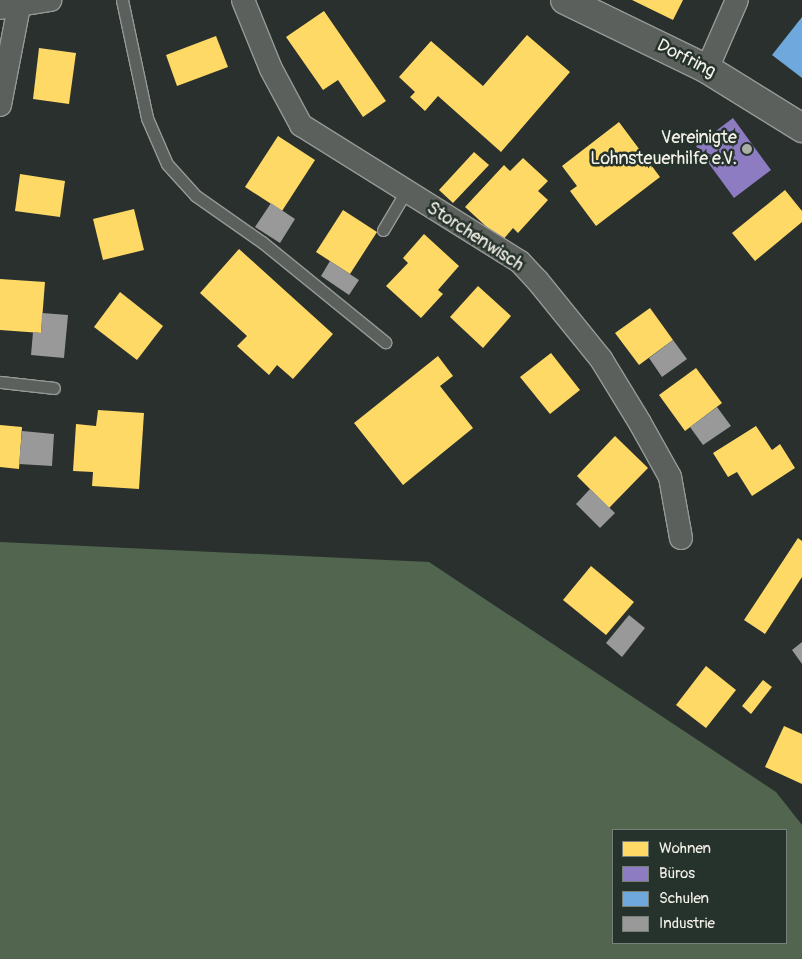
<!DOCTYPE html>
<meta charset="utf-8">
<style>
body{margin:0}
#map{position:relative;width:802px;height:959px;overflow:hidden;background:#29302d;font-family:Pangolin,sans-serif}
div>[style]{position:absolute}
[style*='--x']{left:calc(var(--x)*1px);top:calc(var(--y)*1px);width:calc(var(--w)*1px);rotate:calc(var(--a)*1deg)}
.green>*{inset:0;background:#52664f}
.homes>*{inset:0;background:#ffd966}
.offices>*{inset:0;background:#8e7cc3}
.schools>*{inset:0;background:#6fa8dc}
.industry>*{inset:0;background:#999}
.roads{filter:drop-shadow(1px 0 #969996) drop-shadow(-1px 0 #969996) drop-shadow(0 1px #969996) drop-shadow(0 -1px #969996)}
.lane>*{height:11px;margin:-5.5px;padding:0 5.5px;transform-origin:5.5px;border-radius:5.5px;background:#5c605c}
.street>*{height:22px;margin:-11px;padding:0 11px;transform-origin:11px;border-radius:11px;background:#5c605c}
.secondary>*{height:28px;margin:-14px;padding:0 14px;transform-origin:14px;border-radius:14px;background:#5c605c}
.dots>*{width:14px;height:14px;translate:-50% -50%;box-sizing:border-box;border:2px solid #26332d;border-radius:50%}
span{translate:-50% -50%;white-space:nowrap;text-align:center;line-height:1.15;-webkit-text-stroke:5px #26332d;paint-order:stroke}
.street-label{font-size:18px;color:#f4f1e8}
.poi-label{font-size:18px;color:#f4f1e8}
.right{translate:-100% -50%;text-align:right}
.legend{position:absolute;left:612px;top:829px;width:175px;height:115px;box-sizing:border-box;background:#26332d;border:1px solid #787f78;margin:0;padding:6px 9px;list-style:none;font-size:15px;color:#f4f1e8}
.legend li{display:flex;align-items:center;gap:10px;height:25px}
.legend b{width:25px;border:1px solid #787f78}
</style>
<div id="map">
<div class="green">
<div style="clip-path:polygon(evenodd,0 542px,429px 562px,776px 792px,802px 825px,802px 959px,0 959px,0 542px,613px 830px,786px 830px,786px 943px,613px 943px,613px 830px)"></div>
</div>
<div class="homes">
<div style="clip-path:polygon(632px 0,683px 0,673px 20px)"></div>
<div style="clip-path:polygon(324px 11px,386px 101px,363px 117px,338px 80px,323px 90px,286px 37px)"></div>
<div style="clip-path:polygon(527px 35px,570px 72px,501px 152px,438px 96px,425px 111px,410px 97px,415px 92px,399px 77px,431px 41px,483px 86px)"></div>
<div style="clip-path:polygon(216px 36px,228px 67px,177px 86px,166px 55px)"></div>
<div style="clip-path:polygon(39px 48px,76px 53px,69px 104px,33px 99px)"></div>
<div style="clip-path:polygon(619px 122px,660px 177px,596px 226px,570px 191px,577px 186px,562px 166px)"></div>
<div style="clip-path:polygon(278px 136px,315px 160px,282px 211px,245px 187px)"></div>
<div style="clip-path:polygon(474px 152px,489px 165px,453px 203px,439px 190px)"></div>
<div style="clip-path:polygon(523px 158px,548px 181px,538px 191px,548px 200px,518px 233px,513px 228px,502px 241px,465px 207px,504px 165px,510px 171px)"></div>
<div style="clip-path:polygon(20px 174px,65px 181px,60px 217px,15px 211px)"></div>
<div style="clip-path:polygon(785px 190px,802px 211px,802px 222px,755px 261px,732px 233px)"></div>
<div style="clip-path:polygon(134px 209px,144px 250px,103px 260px,93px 219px)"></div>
<div style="clip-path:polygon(343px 210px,377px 232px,350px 274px,316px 252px)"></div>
<div style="clip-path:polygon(424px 234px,459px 266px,438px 290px,443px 294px,421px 318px,386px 286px,408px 263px,403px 258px)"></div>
<div style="clip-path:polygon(239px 249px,333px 334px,293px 379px,277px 365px,269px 375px,237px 346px,247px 336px,200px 293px)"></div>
<div style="clip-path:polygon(0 279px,45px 282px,41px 333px,0 330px)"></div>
<div style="clip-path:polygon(478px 286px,511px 316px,483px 348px,450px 317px)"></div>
<div style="clip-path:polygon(120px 292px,163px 326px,137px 360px,94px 327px)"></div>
<div style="clip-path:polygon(650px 308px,673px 340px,639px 365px,615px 333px)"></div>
<div style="clip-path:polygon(551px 353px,580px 390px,550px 414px,520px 377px)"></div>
<div style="clip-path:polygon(438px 356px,453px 376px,440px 386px,473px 428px,403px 485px,354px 423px)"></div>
<div style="clip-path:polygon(696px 368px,722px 403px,685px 431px,659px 395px)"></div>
<div style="clip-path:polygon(98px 410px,144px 413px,139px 489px,92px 486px,93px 472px,73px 471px,76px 424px,96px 426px)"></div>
<div style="clip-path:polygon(0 425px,22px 427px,19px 469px,0 467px)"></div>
<div style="clip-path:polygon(756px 426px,772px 450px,780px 444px,795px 468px,752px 496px,737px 472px,728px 477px,713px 453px)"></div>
<div style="clip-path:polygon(615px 436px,648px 468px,609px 508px,577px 476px)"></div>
<div style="clip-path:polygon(798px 538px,802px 541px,802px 577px,765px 634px,744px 620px)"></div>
<div style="clip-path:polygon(591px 566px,634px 602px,606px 635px,563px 600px)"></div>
<div style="clip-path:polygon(706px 666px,736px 690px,706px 728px,676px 705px)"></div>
<div style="clip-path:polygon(763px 680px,772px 687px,751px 714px,742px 706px)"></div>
<div style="clip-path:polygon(784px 726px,802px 734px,802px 784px,765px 767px)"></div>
</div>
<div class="offices">
<div style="clip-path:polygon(733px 118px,771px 170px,734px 198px,696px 146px)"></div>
</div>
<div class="schools">
<div style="clip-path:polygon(802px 17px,802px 78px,772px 55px)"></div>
</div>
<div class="industry">
<div style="clip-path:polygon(271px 203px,295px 219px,280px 243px,255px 227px)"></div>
<div style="clip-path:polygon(330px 261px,359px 280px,349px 295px,321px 276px)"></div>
<div style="clip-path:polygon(42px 313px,68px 315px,64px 358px,31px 355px,33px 332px,41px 333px)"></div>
<div style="clip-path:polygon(673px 340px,687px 359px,662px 377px,649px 358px)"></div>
<div style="clip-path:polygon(717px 407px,731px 426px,703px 445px,690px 427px)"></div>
<div style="clip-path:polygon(22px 431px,54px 434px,52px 466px,19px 464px)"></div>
<div style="clip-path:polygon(590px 489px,615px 513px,600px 528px,576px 504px)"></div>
<div style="clip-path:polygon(629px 615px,645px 628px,622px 657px,606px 643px)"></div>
<div style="clip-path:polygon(802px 642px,802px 664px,792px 650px)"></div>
</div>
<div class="roads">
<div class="lane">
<div style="--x:122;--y:0;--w:121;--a:78"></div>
<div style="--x:147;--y:118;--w:50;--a:66.5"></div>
<div style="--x:167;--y:164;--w:43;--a:47.8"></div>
<div style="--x:196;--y:196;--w:80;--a:34.9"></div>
<div style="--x:262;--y:242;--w:159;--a:39.1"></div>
<div style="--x:383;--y:230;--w:43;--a:-59.3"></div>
<div style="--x:0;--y:382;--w:54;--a:6.3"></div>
</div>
<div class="street">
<div style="--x:243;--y:0;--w:74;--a:67.9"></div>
<div style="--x:271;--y:69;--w:64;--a:61.8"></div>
<div style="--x:301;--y:125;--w:258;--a:32"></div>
<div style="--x:520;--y:262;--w:25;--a:47"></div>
<div style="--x:537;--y:280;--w:102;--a:51"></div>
<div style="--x:601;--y:359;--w:75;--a:58.6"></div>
<div style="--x:640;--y:423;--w:62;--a:60.9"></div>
<div style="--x:670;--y:477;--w:62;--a:79.8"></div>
<div style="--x:0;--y:8;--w:51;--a:-9.1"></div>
<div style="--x:707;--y:69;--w:75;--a:-66.5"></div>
<div style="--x:0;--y:105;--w:101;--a:-79.1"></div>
</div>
<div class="secondary">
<div style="--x:565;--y:0;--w:158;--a:25.9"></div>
<div style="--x:707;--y:69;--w:112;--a:31.8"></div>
</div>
</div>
<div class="dots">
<div style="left:747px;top:149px;background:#adada7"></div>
</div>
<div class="street-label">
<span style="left:686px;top:59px;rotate:27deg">Dorfring</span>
<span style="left:475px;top:237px;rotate:33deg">Storchenwisch</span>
</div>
<div class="poi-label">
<span class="right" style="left:737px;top:149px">Vereinigte<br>Lohnsteuerhilfe e.V.</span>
</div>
<ul class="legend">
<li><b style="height:14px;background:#ffd966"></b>Wohnen</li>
<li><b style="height:14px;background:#8e7cc3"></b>Büros</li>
<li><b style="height:14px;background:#6fa8dc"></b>Schulen</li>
<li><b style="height:14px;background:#999"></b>Industrie</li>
</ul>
</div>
